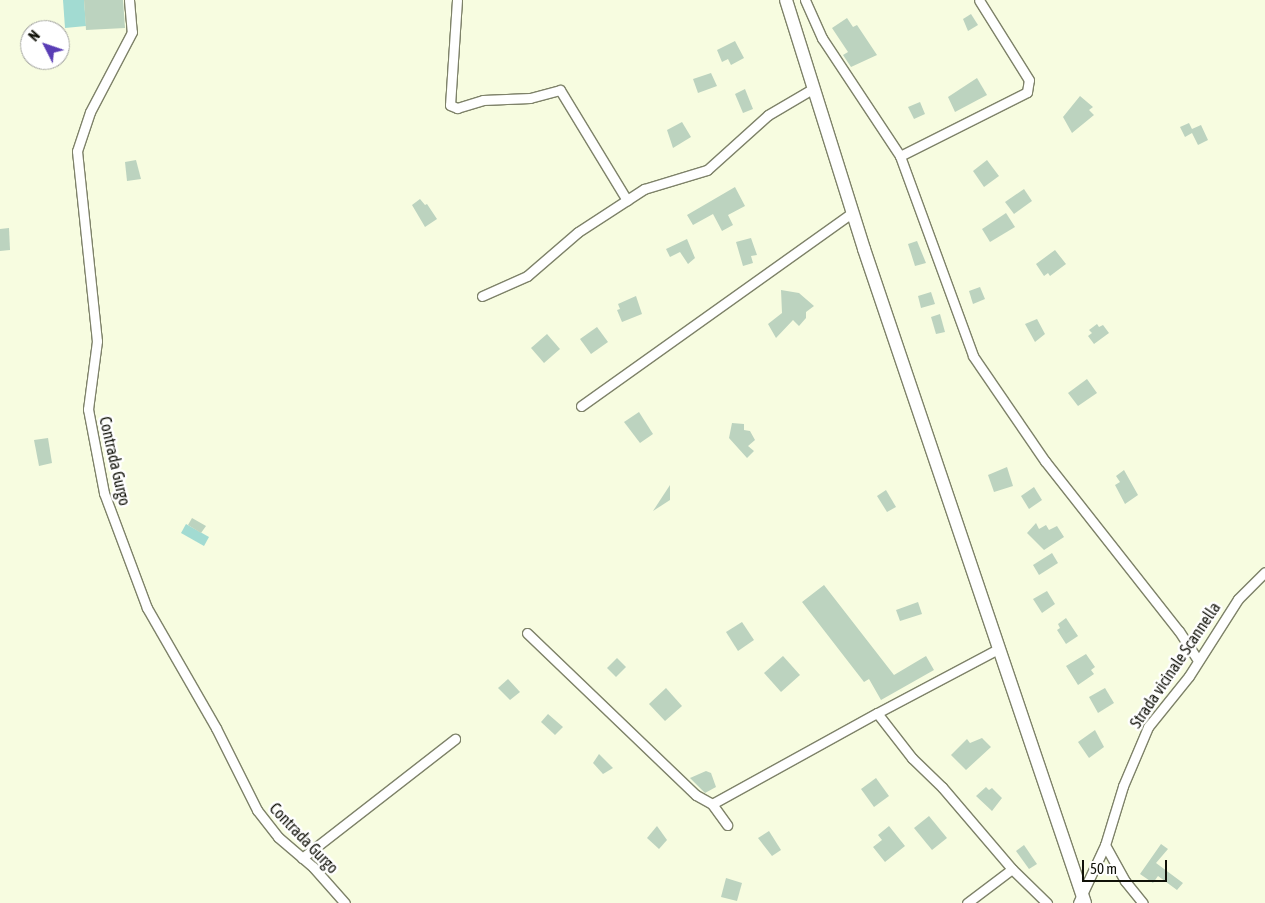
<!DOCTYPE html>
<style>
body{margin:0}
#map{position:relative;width:1265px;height:903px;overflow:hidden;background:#f7fce0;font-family:"Asap Condensed",sans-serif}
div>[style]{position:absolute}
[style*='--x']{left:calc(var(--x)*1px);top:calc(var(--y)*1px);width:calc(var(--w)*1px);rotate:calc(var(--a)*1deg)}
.water>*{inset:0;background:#a2dbd2}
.building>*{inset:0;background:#bcd3bf}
.roads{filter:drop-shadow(1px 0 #7e8269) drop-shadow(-1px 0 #7e8269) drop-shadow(0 1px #7e8269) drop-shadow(0 -1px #7e8269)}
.minor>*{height:9px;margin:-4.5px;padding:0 4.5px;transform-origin:4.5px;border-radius:4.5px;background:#fff}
.secondary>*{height:12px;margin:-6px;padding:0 6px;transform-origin:6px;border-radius:6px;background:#fff}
span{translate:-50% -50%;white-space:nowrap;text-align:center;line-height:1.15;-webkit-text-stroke:5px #fff;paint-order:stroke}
.street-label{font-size:16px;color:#101108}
.north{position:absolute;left:20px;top:20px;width:50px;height:50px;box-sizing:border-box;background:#fff;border:1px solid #9fa09c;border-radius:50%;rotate:311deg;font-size:14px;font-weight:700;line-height:20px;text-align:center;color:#101108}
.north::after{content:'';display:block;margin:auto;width:18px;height:22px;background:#593db5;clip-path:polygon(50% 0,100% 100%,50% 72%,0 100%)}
.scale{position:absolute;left:1082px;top:860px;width:85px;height:22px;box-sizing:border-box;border:2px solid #101108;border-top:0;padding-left:6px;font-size:15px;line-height:18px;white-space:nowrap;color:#101108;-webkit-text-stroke:4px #fff;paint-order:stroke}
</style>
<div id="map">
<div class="water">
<div style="clip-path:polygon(63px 0,84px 0,86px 26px,65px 28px)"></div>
<div style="clip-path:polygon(186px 524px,209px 537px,204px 546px,181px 533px)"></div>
</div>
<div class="building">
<div style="clip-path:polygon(84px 0,123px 0,125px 28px,86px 30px)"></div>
<div style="clip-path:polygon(971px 14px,978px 25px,968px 31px,963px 19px)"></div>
<div style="clip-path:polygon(847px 18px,853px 27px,857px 25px,877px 55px,851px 67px,843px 55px,848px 52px,832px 28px)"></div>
<div style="clip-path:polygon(735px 41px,744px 58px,731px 65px,728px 59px,722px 62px,717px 50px)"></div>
<div style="clip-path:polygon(711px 73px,717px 86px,698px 93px,693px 79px)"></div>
<div style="clip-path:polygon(977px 78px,987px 95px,955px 112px,948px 97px)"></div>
<div style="clip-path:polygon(745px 89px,753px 109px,743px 113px,735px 94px)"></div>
<div style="clip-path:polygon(1080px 96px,1093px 107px,1089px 110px,1094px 115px,1072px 133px,1063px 117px)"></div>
<div style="clip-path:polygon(920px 102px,925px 114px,914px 119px,908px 107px)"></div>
<div style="clip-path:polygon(682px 122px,691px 137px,673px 148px,667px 130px)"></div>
<div style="clip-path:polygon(1189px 123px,1192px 129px,1201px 125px,1208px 140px,1198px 145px,1192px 133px,1185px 137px,1180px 127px)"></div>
<div style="clip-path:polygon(136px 160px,141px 179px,127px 181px,125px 162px)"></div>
<div style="clip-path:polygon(987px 160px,999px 176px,984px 187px,973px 171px)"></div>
<div style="clip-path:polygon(735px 187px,745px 206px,728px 215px,733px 225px,722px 231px,713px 214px,693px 225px,687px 215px)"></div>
<div style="clip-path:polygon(1024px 189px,1032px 201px,1014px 214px,1005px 202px)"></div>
<div style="clip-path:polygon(420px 199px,425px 205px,427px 204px,437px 219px,425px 227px,412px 205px)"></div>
<div style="clip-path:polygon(1006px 213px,1015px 227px,990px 242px,982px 229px)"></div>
<div style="clip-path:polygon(9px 228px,10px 250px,0 251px,0 229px)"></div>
<div style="clip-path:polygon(751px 238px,757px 255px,751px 256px,753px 263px,743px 266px,736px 242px)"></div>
<div style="clip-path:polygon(687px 239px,695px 258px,688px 264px,680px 252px,670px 257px,666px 249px)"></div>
<div style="clip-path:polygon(917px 241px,926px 263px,915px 266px,908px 244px)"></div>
<div style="clip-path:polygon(1055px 250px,1066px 264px,1050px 276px,1048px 273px,1044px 276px,1036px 264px)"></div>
<div style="clip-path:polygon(980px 287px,985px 299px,973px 304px,969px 291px)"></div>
<div style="clip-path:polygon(781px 290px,799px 293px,814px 306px,806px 312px,806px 318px,799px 326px,793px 320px,776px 338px,768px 324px,782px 313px)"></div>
<div style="clip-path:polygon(931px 292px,935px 304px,921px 308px,918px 296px)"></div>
<div style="clip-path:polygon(636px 296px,642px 314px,622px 322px,617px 310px,620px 309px,618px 304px)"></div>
<div style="clip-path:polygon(940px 314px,945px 332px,936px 334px,931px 317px)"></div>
<div style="clip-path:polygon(1037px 319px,1045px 334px,1035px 342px,1025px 324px)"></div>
<div style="clip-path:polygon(1097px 324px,1099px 327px,1103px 325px,1109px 333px,1094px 344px,1088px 336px,1092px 333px,1089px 330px)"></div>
<div style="clip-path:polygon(597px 327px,608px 342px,591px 354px,580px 339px)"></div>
<div style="clip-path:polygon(547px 334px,560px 349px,544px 363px,531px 348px)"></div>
<div style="clip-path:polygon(1087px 379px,1097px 393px,1078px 406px,1068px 393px)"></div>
<div style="clip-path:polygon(639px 412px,653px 434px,640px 443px,624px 422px)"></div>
<div style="clip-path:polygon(732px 423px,744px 424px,744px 430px,750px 431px,755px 440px,748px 446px,754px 451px,747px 458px,729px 438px)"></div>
<div style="clip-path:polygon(48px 438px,52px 463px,39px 466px,34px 440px)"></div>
<div style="clip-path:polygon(1007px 467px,1013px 486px,994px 492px,988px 475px)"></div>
<div style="clip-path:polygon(1124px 470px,1138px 495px,1125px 504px,1115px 485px,1120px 482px,1116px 476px)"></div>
<div style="clip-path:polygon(670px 485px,670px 500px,653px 511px)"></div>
<div style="clip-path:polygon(1034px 487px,1042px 500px,1029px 509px,1021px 496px)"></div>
<div style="clip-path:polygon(886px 490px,896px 507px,887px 512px,877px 496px)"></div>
<div style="clip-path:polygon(192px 518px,206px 526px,201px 533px,188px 525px)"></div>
<div style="clip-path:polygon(1036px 523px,1039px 529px,1046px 525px,1049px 530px,1057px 526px,1064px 537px,1044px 550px,1027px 533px)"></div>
<div style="clip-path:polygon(1052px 553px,1058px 563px,1039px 575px,1033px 565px)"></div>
<div style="clip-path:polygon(824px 585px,894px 675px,926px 656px,934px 670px,881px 700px,869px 679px,864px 682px,802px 602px)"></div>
<div style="clip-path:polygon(1047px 591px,1055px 604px,1042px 613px,1033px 599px)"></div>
<div style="clip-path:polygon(918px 602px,922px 614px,900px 621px,896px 610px)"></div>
<div style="clip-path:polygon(1066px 618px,1078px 636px,1066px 644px,1057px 630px,1060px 628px,1058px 624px)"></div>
<div style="clip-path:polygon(742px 622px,754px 640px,738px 651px,726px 632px)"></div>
<div style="clip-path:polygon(1086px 654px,1095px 667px,1091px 670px,1094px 674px,1078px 685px,1066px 666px)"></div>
<div style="clip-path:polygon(783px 656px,800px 675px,781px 692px,764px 673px)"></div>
<div style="clip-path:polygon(617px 658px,626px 667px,616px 677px,607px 668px)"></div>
<div style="clip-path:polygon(508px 679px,520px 692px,510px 700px,498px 688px)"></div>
<div style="clip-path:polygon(666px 688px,682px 706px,665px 721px,649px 704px)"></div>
<div style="clip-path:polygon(1105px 688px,1114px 703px,1098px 713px,1089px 697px)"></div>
<div style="clip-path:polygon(548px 714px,563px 727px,555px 735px,541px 722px)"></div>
<div style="clip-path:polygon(1095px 730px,1104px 747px,1089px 758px,1078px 742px)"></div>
<div style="clip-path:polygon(982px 738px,991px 747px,966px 770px,951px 755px,967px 739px,970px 743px)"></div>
<div style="clip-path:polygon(599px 754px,613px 768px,603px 774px,593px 763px)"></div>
<div style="clip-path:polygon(706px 771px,711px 773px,716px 787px,705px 793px,690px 778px)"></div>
<div style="clip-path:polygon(876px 778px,889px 796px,874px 807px,861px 789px)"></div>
<div style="clip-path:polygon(986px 787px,989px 790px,992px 788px,1002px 798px,992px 811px,976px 796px)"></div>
<div style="clip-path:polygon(929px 816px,947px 838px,932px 850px,914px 828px)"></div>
<div style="clip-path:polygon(657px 826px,667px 840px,659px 849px,647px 838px)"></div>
<div style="clip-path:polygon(889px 826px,905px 846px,885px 862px,873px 847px,882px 840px,878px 835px)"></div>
<div style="clip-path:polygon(769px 831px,781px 850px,772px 856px,758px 838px)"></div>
<div style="clip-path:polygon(1161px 844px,1168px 849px,1156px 863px,1183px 883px,1177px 890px,1158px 876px,1153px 883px,1140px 874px)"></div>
<div style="clip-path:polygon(1024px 845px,1037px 864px,1029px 869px,1016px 851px)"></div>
<div style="clip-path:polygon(726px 878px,742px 883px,737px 901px,721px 897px)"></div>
</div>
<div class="roads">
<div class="minor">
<div style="--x:129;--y:0;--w:32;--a:85"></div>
<div style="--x:132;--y:32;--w:90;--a:117.7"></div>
<div style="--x:90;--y:112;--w:41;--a:108.4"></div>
<div style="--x:77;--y:151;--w:191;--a:84"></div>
<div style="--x:97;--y:341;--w:69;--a:97.5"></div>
<div style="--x:88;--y:409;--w:86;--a:79.2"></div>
<div style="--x:104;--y:493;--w:123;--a:69.5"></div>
<div style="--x:147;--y:608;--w:138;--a:60.1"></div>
<div style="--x:216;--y:728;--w:92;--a:63.4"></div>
<div style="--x:257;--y:810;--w:34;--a:52"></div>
<div style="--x:278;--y:837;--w:46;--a:40.6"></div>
<div style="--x:313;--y:867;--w:48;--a:48.4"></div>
<div style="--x:457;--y:0;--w:105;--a:93.8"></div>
<div style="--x:450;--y:105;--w:8;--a:23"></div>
<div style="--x:457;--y:108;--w:27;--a:-17"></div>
<div style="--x:483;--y:100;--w:47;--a:-2.4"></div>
<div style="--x:530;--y:98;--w:31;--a:-15"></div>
<div style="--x:560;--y:90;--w:129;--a:58.7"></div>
<div style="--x:805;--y:0;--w:42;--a:65.9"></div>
<div style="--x:822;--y:38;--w:141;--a:56.5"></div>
<div style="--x:900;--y:156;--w:213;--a:69.9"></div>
<div style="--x:973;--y:356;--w:127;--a:55.6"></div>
<div style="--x:1045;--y:461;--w:216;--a:51.8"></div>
<div style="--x:1179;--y:631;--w:33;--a:57"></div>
<div style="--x:900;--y:156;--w:142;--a:-26.7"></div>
<div style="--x:1027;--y:92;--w:12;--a:-81"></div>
<div style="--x:1029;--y:80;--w:94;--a:-122"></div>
<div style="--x:482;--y:296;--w:49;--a:-24"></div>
<div style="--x:527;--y:276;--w:67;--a:-40.8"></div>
<div style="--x:578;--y:232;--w:79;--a:-33.1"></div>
<div style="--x:644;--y:189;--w:66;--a:-16.8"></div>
<div style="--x:707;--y:170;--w:82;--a:-42"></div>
<div style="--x:768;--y:115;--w:53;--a:-30.4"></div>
<div style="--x:581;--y:406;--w:334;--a:-35.5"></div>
<div style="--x:527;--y:633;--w:234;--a:43.8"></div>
<div style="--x:696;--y:795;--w:18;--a:29"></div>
<div style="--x:712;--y:804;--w:188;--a:-28.9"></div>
<div style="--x:998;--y:649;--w:137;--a:152.1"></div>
<div style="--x:877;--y:713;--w:57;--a:52.1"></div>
<div style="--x:912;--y:758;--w:42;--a:44"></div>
<div style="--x:942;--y:787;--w:108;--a:49.5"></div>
<div style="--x:712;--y:804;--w:26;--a:54"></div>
<div style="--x:1105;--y:845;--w:41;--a:60.9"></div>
<div style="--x:1125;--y:881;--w:28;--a:51"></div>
<div style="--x:302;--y:858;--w:194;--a:-37.9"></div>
<div style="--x:967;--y:903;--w:56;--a:-37.1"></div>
<div style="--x:1012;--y:869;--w:49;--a:44.2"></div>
<div style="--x:1078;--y:903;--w:64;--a:-65"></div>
<div style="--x:1105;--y:845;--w:62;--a:-73"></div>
<div style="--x:1123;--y:786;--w:64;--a:-67"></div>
<div style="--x:1148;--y:727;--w:65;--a:-51.2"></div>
<div style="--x:1189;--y:676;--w:91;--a:-57.5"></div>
<div style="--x:1238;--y:599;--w:38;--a:-45"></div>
</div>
<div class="secondary">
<div style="--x:786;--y:0;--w:261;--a:72.6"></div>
<div style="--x:864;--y:249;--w:690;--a:71.33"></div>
</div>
</div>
<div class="street-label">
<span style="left:115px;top:461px;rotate:77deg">Contrada Gurgo</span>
<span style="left:1175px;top:665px;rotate:-56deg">Strada vicinale Scannella</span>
<span style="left:304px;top:838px;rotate:46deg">Contrada Gurgo</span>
</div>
<div class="north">N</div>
<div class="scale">50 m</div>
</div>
